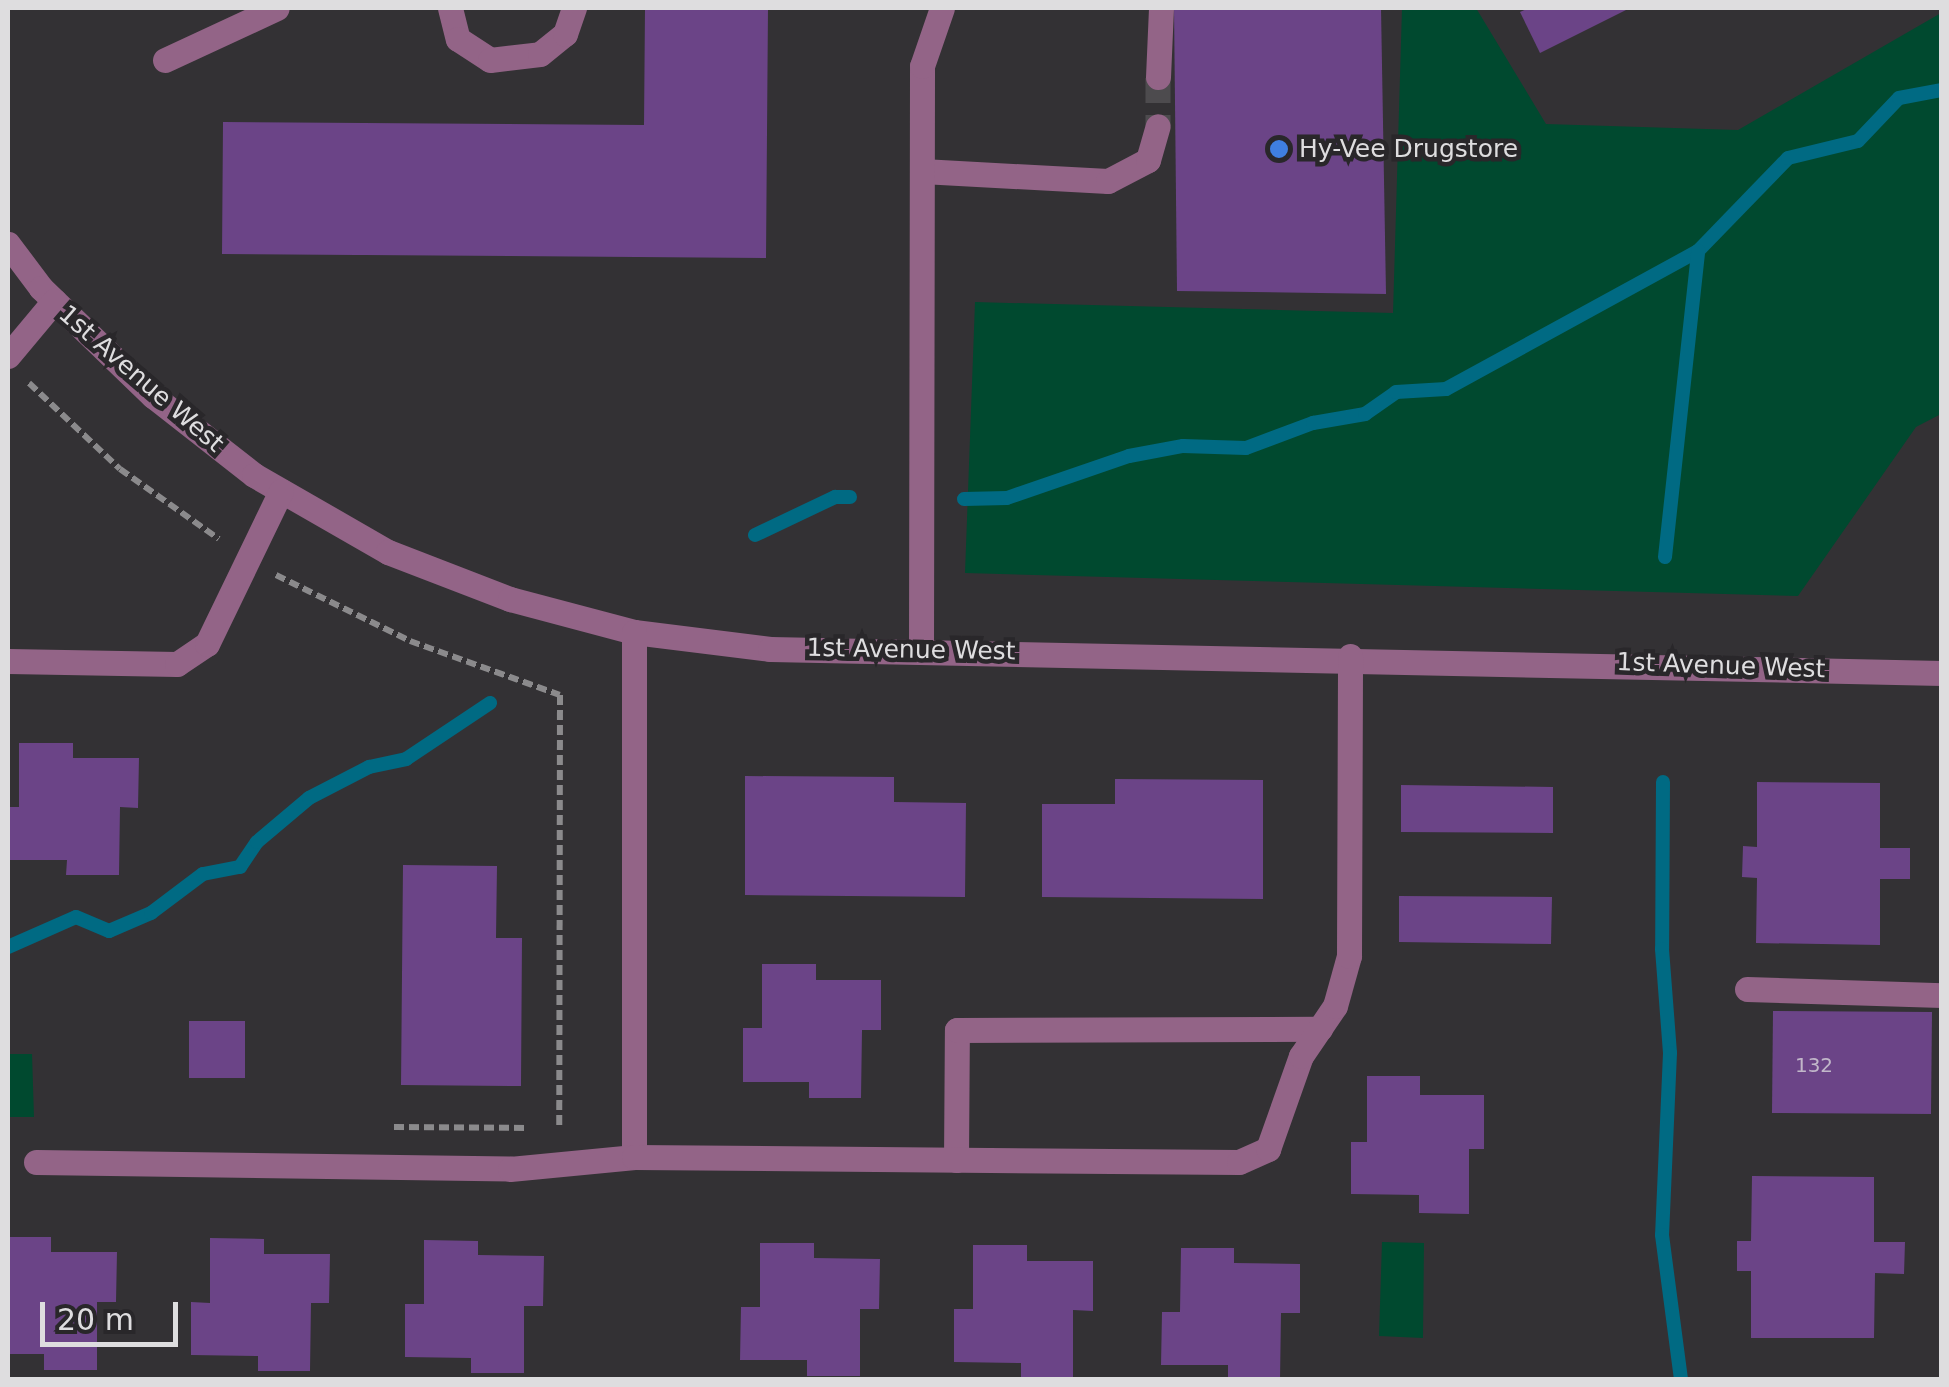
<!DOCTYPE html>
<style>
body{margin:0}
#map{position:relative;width:1949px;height:1387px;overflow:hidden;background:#333134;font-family:"DejaVu Sans",sans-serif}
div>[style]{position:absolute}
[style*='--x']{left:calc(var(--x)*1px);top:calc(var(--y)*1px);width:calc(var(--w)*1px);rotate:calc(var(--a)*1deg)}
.green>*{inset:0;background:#00492f}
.stream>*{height:14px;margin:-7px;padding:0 7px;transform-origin:7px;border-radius:7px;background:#006a83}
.building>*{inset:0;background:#6b4487}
.minor-tunnel>*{height:25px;margin-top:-12.5px;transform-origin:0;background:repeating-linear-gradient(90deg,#4d4b4e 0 25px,transparent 0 37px)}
.path>*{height:6px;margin-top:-3px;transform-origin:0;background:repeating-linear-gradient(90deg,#8b8a8c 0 10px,transparent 0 15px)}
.minor>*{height:25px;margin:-12.5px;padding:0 12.5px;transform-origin:12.5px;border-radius:12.5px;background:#936487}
.dots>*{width:28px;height:28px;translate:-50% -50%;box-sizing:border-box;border:5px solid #29272a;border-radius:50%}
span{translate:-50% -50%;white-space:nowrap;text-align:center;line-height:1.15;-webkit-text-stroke:9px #29272a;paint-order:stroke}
.number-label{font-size:20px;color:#c1b7c9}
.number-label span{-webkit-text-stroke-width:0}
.poi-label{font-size:25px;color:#dedddf}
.left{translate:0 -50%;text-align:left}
.street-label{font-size:25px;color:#dedddf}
.frame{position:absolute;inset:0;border:10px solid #dedddf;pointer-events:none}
.scale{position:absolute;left:40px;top:1302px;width:138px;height:45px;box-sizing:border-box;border:5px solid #dedddf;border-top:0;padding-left:12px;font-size:30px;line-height:35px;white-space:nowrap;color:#dedddf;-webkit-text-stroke:8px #29272a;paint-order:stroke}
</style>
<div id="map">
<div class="green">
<div style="clip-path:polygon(1402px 8px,1476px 8px,1546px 124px,1738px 130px,1941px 13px,1941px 414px,1916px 427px,1798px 596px,965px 573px,975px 302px,1393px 313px)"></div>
<div style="clip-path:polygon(8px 1054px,32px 1054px,34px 1117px,8px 1117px)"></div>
<div style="clip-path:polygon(1382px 1242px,1424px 1243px,1423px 1338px,1379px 1336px)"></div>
</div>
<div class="stream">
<div style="--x:964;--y:499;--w:43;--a:-1.3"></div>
<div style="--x:1007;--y:498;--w:129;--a:-19"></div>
<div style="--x:1129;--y:456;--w:55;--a:-10.5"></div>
<div style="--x:1183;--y:446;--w:63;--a:1.8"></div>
<div style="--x:1246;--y:448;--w:72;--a:-20.5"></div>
<div style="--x:1313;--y:423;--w:53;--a:-9.8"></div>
<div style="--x:1365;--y:414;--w:38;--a:-35"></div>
<div style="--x:1396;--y:392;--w:50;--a:-3.4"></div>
<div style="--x:1446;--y:389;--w:287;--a:-28.7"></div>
<div style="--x:1698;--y:251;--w:129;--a:-45.9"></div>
<div style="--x:1788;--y:158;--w:72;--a:-13.7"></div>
<div style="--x:1858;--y:141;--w:59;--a:-46.4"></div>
<div style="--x:1899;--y:98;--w:44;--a:-10.5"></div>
<div style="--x:755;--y:535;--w:89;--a:-25.4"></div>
<div style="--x:835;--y:497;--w:15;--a:0"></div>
<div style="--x:1665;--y:557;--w:308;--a:-83.8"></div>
<div style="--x:1663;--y:782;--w:167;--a:90.3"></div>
<div style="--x:1662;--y:949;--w:104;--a:85.6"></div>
<div style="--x:1670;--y:1053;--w:182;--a:92.5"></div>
<div style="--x:1662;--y:1235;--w:146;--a:82.5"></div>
<div style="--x:8;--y:947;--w:74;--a:-23.8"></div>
<div style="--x:76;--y:917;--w:36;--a:23"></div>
<div style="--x:109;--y:931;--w:46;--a:-23.2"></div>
<div style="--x:151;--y:913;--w:65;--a:-36.9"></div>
<div style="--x:203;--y:874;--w:38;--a:-11"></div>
<div style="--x:240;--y:867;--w:30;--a:-56"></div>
<div style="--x:257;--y:842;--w:68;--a:-40.2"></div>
<div style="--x:309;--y:798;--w:68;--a:-27.3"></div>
<div style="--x:369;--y:767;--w:38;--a:-12"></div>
<div style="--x:406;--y:759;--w:101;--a:-33.7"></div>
</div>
<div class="building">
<div style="clip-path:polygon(645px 8px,768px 8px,766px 258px,222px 254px,223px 122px,644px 125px)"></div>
<div style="clip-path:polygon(1174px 8px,1381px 8px,1386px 294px,1177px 291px)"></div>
<div style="clip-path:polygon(1529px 8px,1630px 8px,1540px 53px,1520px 12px)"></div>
<div style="clip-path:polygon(19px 743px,73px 743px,73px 758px,139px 758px,138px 808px,120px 807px,119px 875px,66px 875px,67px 860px,8px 860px,8px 807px,19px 807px)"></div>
<div style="clip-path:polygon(745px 776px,894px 777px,894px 802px,966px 803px,965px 897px,745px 895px)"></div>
<div style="clip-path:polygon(1115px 779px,1263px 780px,1263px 899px,1042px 897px,1042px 804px,1115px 804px)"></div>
<div style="clip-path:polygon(1757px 782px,1880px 783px,1880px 848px,1910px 848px,1910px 879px,1880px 879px,1880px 945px,1756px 943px,1757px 878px,1742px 877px,1743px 846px,1757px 847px)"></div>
<div style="clip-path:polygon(1401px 785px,1553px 787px,1553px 833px,1401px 832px)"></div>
<div style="clip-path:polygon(403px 865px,497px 866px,496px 938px,522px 938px,521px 1086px,401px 1085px)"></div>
<div style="clip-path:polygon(1399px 896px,1552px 897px,1551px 944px,1399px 942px)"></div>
<div style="clip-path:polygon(762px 964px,816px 964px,816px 980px,881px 980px,881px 1030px,862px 1030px,861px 1098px,809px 1098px,809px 1082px,743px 1082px,743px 1028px,762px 1028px)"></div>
<div style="clip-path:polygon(1773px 1011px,1932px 1012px,1931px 1114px,1772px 1113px)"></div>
<div style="clip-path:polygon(189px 1021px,245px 1021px,245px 1078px,189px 1078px)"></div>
<div style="clip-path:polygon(1367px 1076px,1420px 1076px,1420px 1095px,1484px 1095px,1484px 1149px,1469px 1149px,1469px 1214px,1419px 1213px,1419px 1195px,1351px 1194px,1351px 1142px,1367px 1142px)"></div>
<div style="clip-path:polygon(1752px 1176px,1874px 1177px,1874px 1242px,1905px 1242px,1904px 1274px,1875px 1273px,1874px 1338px,1751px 1338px,1751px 1271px,1737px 1271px,1737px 1241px,1751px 1241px)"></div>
<div style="clip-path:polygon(8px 1237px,51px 1237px,51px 1252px,117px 1252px,116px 1302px,97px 1302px,97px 1370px,44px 1370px,44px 1354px,8px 1354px)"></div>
<div style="clip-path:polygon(210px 1238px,264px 1239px,264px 1254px,330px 1254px,329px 1303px,311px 1303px,310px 1371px,258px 1371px,258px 1356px,191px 1355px,191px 1302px,210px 1303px)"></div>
<div style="clip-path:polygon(424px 1240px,478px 1241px,478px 1255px,544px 1256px,543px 1306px,524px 1306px,524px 1373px,471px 1373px,471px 1358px,405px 1357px,405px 1304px,424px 1304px)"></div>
<div style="clip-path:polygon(760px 1243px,814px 1243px,814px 1258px,880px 1259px,879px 1309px,860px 1309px,860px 1376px,807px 1376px,807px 1360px,740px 1360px,741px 1307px,760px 1307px)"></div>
<div style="clip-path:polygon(973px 1245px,1027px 1245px,1027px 1261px,1093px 1261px,1093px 1311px,1073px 1310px,1073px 1378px,1021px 1378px,1021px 1363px,954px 1362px,954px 1309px,973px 1309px)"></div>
<div style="clip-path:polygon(1181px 1248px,1234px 1248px,1234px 1263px,1300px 1264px,1300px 1313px,1281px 1313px,1280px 1380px,1228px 1380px,1228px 1365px,1161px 1365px,1162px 1312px,1180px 1312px)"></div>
</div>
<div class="minor-tunnel">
<div style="--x:1158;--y:77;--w:49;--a:90"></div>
</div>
<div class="path">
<div style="--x:29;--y:383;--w:125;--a:43.4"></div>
<div style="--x:120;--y:469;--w:121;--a:35.3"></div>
<div style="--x:276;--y:575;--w:149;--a:26.2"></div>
<div style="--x:410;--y:641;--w:159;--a:19.8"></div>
<div style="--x:560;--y:695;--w:433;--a:90.1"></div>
<div style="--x:394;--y:1127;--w:133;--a:0.4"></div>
</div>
<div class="minor">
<div style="--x:450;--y:8;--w:32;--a:76"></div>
<div style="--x:458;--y:39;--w:38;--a:33"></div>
<div style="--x:490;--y:60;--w:50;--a:-6.8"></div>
<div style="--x:540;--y:54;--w:32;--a:-39"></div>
<div style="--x:565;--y:34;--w:28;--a:-71"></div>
<div style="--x:165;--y:60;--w:123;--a:-24.9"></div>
<div style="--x:1158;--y:77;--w:69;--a:-87.5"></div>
<div style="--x:922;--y:171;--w:186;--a:3.1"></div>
<div style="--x:1108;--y:181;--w:45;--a:-27.7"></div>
<div style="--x:1148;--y:160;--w:35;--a:-74"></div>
<div style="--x:8;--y:244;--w:55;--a:53.1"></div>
<div style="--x:41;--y:288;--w:156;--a:44"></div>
<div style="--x:153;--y:396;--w:128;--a:38"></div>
<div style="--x:254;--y:475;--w:155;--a:29.9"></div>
<div style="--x:388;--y:552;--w:131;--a:21.1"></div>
<div style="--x:510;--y:599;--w:128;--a:14.9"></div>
<div style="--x:634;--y:632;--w:137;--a:7.1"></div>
<div style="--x:770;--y:649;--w:1172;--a:1.17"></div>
<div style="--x:8;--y:356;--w:72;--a:-50.1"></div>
<div style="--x:634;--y:632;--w:525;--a:90"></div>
<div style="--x:921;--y:650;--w:584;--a:-89.9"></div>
<div style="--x:922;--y:66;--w:61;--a:-71"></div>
<div style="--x:8;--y:661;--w:169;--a:1"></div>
<div style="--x:177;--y:664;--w:36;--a:-34"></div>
<div style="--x:207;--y:644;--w:170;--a:-64.2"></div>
<div style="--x:1747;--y:989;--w:195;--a:1.8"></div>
<div style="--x:956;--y:1160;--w:130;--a:-89.6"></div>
<div style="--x:957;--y:1030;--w:363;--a:-0.2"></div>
<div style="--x:36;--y:1162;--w:474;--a:0.8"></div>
<div style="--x:510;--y:1169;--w:125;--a:-5.5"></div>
<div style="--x:634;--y:1157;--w:605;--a:0.47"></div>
<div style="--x:1239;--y:1162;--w:32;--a:-24"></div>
<div style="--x:1268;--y:1149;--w:99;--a:-70.5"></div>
<div style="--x:1301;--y:1056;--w:60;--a:-55.8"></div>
<div style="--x:1335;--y:1006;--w:52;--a:-74.4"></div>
<div style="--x:1349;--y:956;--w:300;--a:-89.8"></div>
</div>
<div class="dots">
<div style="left:1279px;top:149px;background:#3f7fe0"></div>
</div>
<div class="number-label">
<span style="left:1814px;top:1065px">132</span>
</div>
<div class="poi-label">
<span class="left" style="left:1299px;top:149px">Hy-Vee Drugstore</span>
</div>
<div class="street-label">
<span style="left:141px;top:379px;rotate:41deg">1st Avenue West</span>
<span style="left:911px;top:650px;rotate:1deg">1st Avenue West</span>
<span style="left:1721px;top:666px;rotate:2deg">1st Avenue West</span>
</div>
<div class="frame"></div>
<div class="scale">20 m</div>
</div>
